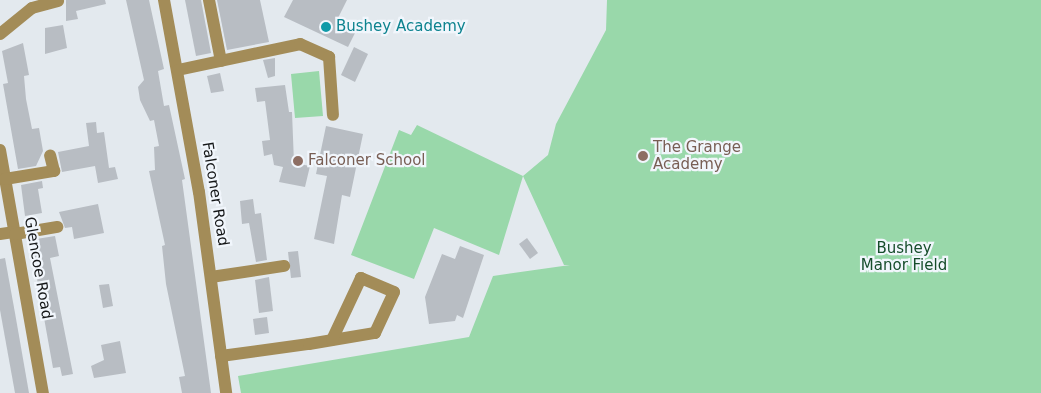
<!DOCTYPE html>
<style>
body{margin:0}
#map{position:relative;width:1041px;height:393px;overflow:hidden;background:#e3e9ee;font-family:"DejaVu Sans",sans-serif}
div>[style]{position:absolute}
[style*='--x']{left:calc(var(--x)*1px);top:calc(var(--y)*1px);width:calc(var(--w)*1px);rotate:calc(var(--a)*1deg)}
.green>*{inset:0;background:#99d8aa}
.building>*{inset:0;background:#b8bdc3}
.minor>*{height:12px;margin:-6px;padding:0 6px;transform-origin:6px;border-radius:6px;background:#a38c58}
.dots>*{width:14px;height:14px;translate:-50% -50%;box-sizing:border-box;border:2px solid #f1f6fc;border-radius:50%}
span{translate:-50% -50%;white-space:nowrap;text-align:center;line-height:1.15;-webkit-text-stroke:4.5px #f1f6fc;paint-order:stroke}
.culture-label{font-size:15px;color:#0d838f}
.left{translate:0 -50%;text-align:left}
.education-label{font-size:15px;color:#785e54}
.street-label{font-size:15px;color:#151718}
.park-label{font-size:15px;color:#164d2b}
</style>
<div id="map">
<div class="green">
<div style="clip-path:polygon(607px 0,1041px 0,1041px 393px,241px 393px,238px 376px,469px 337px,493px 276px,570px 265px,564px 265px,523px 176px,499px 255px,434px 228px,414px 279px,351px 255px,399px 130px,411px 135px,417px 125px,523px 176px,548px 155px,556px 124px,606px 30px)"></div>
<div style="clip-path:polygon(319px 71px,323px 116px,295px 118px,291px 74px)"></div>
</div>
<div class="building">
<div style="clip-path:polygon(66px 0,105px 0,106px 4px,76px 11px,78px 19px,66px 21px)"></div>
<div style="clip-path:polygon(126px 0,149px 0,164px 69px,158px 71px,164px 106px,169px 105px,185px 179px,182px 180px,211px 393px,182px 393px,179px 377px,185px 376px,166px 284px,162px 246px,165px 245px,149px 171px,155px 170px,154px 147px,159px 146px,154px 120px,150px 121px,140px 100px,138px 87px,144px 80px)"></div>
<div style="clip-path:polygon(185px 0,201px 0,211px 53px,196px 56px)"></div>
<div style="clip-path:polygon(217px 0,260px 0,269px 42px,227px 50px)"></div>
<div style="clip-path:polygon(293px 0,347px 0,336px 22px,356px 31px,348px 47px,284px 17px)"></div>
<div style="clip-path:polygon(63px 25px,67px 48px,45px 54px,45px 28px)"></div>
<div style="clip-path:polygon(23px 43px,29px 75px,24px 76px,26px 99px,32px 129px,39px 128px,43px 151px,36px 166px,18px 169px,3px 84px,8px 83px,2px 51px)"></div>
<div style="clip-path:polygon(354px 47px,368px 54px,355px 82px,341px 75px)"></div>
<div style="clip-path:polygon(275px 58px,275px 76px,268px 78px,263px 60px)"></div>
<div style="clip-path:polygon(220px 73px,224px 91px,211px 93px,207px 76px)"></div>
<div style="clip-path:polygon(285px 85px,289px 112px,292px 112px,294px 163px,310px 166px,305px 187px,279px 182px,283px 167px,274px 165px,272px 154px,264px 156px,262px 141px,270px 140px,265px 101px,257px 102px,255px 88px)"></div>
<div style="clip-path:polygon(96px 122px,97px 133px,104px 132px,109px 168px,115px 167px,118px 179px,98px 183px,95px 166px,62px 172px,58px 152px,89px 146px,86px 123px)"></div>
<div style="clip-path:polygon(326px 126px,363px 134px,350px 197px,342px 195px,334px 244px,314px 239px,327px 176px,316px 174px)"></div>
<div style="clip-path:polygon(42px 181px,43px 188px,38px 189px,42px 213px,25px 216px,21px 185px)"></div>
<div style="clip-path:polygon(253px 199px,255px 214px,261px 213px,267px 260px,256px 262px,249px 223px,242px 224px,240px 201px)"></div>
<div style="clip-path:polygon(98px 204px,104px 233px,74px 239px,72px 227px,65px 228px,59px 212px)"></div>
<div style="clip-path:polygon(55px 236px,59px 256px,50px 258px,73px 374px,62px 376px,60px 367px,53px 368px,30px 240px)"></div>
<div style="clip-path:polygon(527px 238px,538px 253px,530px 259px,519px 244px)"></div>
<div style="clip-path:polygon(460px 246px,484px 255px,463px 318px,457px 315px,455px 321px,429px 324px,425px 297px,442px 254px,455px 259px)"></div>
<div style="clip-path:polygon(298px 251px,301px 277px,291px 278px,288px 252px)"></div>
<div style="clip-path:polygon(5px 258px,15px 313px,29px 393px,15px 393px,0 310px,0 259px)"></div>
<div style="clip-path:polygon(269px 277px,273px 311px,259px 313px,255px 280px)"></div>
<div style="clip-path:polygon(109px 284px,113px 306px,103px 308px,99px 285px)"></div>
<div style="clip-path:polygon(267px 317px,269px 333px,255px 335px,253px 319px)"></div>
<div style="clip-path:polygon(120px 341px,126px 373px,94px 378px,91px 366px,104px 360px,101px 345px)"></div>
</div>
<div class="minor">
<div style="--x:164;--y:0;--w:195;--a:79.7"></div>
<div style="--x:199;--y:192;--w:203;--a:82.3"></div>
<div style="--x:209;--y:0;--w:62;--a:78.9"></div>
<div style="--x:0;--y:34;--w:41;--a:-39.1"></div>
<div style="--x:32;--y:8;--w:27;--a:-15"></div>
<div style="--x:178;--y:70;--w:125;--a:-12"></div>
<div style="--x:300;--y:44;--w:32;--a:24"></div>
<div style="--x:329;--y:57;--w:58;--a:86.1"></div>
<div style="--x:0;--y:150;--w:247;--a:80"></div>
<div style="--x:5;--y:179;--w:50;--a:-9.3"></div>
<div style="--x:54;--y:171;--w:16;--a:-104"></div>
<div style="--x:0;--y:234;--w:15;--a:-8"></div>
<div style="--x:15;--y:234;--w:43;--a:-9.5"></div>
<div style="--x:211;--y:277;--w:74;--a:-8.6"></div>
<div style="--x:221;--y:356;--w:89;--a:-7.8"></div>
<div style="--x:309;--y:344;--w:67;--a:-9.5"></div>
<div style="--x:375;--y:333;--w:45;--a:-65.1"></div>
<div style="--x:394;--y:292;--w:36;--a:-157"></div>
<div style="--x:361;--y:278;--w:68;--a:115.1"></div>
</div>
<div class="dots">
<div style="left:326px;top:27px;background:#0f9aa8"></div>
<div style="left:643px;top:156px;background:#8d6e63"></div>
<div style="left:298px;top:161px;background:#8d6e63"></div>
</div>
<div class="culture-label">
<span class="left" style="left:336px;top:27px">Bushey Academy</span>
</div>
<div class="education-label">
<span class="left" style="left:653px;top:156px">The Grange<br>Academy</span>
<span class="left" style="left:308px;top:161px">Falconer School</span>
</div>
<div class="street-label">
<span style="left:215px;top:194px;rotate:81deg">Falconer Road</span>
<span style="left:38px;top:268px;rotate:80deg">Glencoe Road</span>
</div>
<div class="park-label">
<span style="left:904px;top:257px">Bushey<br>Manor Field</span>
</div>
</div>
